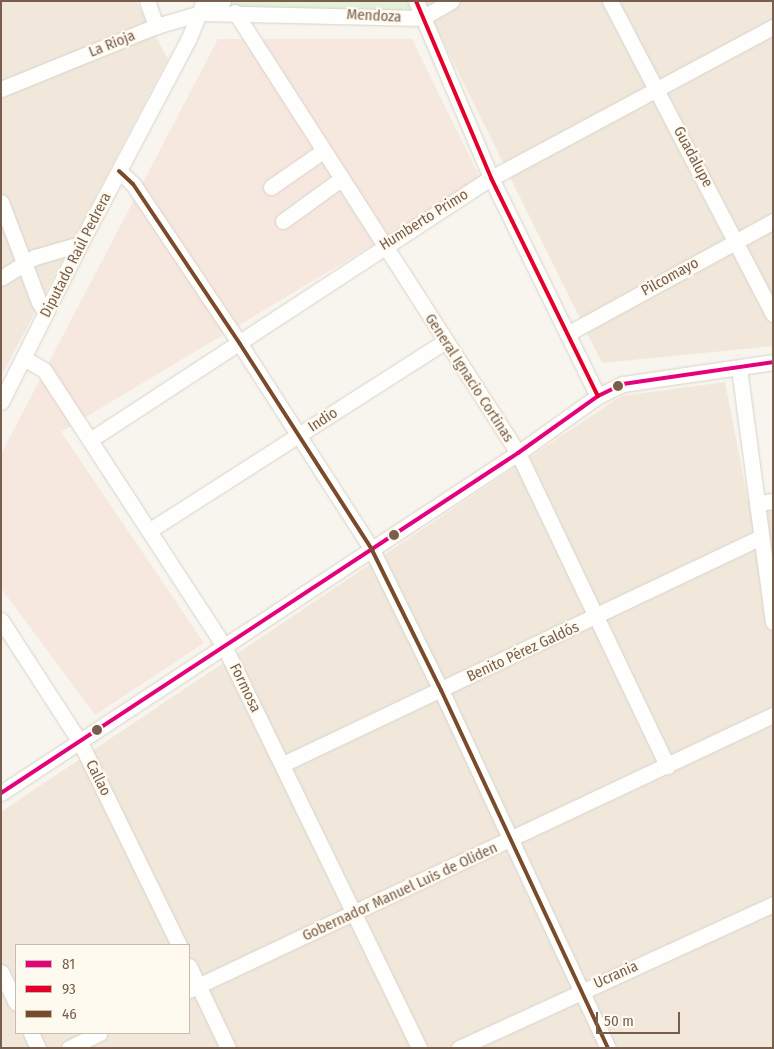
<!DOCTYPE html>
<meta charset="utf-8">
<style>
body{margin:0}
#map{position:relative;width:774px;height:1049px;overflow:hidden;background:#f8f5ee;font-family:"Fira Sans Condensed",sans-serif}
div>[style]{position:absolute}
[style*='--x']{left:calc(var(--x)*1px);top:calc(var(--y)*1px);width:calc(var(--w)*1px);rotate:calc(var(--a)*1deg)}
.residential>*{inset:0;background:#f1e8db}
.commercial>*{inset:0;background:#f6e8df}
.green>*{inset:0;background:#e4f0d8}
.roads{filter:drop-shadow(0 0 1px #d7d2cc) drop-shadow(0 0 1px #d7d2cc)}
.minor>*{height:15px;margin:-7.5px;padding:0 7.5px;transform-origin:7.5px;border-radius:7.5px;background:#fefefc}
.bus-1>*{height:4px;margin:-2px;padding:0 2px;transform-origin:2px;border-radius:2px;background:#e5007d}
.bus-2>*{height:4px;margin:-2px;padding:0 2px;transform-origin:2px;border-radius:2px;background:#e4002b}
.bus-3>*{height:4px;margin:-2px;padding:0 2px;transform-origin:2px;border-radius:2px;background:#7a4b2a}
.dots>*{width:14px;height:14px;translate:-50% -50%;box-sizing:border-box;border:2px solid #fffaef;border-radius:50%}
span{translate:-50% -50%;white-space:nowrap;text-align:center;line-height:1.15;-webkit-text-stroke:4.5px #fffaef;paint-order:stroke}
.street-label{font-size:15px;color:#785e4c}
.frame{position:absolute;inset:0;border:2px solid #785e4c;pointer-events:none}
.legend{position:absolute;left:15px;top:944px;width:175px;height:90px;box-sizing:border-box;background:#fffaef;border:1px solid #c9bcae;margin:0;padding:6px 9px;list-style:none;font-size:15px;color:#785e4c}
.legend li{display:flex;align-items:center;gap:10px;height:25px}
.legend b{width:25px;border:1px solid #c9bcae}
.scale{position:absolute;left:596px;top:1012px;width:84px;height:22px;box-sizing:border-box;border:2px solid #785e4c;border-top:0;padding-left:6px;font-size:15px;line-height:18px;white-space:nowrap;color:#785e4c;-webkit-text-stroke:4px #fffaef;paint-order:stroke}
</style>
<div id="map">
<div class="residential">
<div style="clip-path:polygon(1px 1px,136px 1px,168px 59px,1px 377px)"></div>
<div style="clip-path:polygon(423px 1px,773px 1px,773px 346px,602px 363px)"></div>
<div style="clip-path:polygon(evenodd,725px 382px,748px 500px,773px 497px,773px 1048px,1px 1048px,1px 812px,621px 396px,725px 382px,16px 945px,189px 945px,189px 1033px,16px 1033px,16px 945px)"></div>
</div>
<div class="commercial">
<div style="clip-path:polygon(218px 39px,412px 39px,481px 180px,61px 432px,204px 643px,95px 715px,1px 588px,1px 454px)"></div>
</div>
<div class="green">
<div style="clip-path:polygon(223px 1px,416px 1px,422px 18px,201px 13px)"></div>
</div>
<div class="roads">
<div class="minor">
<div style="--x:147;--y:1;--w:27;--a:70"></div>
<div style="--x:416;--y:1;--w:192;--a:67"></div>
<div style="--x:491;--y:178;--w:243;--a:63.9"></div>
<div style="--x:610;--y:1;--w:353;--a:62.5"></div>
<div style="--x:235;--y:12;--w:524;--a:57.31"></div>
<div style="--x:518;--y:453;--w:347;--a:64.5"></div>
<div style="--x:201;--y:13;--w:221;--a:1.3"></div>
<div style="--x:422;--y:18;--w:34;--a:-30"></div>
<div style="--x:1;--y:89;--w:167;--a:-22.1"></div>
<div style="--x:156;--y:26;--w:47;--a:-16.1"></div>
<div style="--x:201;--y:13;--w:25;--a:-29"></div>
<div style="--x:119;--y:171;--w:19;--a:43"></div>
<div style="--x:133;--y:184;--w:192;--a:56.2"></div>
<div style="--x:240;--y:344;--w:245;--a:57.3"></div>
<div style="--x:372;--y:550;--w:156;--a:63.8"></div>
<div style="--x:441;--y:690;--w:395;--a:65"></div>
<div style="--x:271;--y:187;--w:63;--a:-34.7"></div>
<div style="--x:1;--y:202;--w:107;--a:69.2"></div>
<div style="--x:39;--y:302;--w:13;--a:58"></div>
<div style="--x:283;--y:221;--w:72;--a:-35.9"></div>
<div style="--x:1;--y:278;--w:40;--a:-32"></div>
<div style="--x:35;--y:257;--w:47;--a:-16.1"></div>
<div style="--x:567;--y:334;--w:235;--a:-28.7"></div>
<div style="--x:24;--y:358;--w:23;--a:31"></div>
<div style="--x:44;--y:370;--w:332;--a:56.9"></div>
<div style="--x:225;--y:648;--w:445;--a:64.1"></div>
<div style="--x:739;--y:368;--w:256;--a:82.4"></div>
<div style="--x:1;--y:402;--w:177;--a:-63.4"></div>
<div style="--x:80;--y:244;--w:233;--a:-62.1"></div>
<div style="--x:189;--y:38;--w:40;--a:-68"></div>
<div style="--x:90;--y:440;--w:479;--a:-33.2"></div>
<div style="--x:491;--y:178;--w:320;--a:-28.2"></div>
<div style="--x:757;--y:503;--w:16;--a:-7"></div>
<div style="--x:150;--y:530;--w:350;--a:-32.6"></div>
<div style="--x:1;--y:620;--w:145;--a:57.1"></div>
<div style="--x:80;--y:742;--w:226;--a:64"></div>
<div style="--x:283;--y:764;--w:529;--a:-25.4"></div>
<div style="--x:1;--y:793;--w:619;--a:-33.33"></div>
<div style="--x:518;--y:453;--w:98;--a:-35.5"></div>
<div style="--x:598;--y:396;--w:28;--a:-26"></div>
<div style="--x:623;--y:384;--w:152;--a:-8.3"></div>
<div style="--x:189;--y:966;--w:91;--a:64.6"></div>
<div style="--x:1;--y:972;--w:34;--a:64"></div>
<div style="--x:189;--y:990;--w:646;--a:-25.22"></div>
<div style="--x:31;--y:1033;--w:17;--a:65"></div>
<div style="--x:69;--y:1048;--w:34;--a:-26"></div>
<div style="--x:459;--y:1048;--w:345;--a:-24.6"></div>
</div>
</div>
<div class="bus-1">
<div style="--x:1;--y:793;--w:619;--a:-33.33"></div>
<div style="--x:518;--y:453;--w:98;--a:-35.5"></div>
<div style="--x:598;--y:396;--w:28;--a:-26"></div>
<div style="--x:623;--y:384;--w:152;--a:-8.3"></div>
</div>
<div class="bus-2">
<div style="--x:416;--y:1;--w:192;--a:67"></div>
<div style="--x:491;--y:178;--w:243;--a:63.9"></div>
</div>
<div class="bus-3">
<div style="--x:119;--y:171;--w:19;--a:43"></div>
<div style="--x:133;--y:184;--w:192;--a:56.2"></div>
<div style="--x:240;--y:344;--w:245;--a:57.3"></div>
<div style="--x:372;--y:550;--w:156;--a:63.8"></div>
<div style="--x:441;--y:690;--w:395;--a:65"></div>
</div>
<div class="dots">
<div style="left:618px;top:386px;background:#785e4c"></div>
<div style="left:394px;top:535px;background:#785e4c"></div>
<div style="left:97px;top:730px;background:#785e4c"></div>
</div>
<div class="street-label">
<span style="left:374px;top:16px;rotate:3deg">Mendoza</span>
<span style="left:112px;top:44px;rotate:-22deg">La Rioja</span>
<span style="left:693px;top:157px;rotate:62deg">Guadalupe</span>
<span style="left:424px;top:220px;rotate:-32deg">Humberto Primo</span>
<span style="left:76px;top:255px;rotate:-63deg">Diputado Raúl Pedrera</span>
<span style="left:670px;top:277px;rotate:-29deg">Pilcomayo</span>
<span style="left:469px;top:378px;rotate:57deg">General Ignacio Cortinas</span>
<span style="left:323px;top:420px;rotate:-33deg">Indio</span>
<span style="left:523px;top:652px;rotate:-25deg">Benito Pérez Galdós</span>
<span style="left:245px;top:688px;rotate:64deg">Formosa</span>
<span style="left:98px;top:778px;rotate:64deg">Callao</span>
<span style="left:400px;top:892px;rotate:-25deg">Gobernador Manuel Luis de Oliden</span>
<span style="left:616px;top:975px;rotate:-24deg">Ucrania</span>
</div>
<div class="frame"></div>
<ul class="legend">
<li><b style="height:6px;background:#e5007d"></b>81</li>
<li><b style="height:6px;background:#e4002b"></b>93</li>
<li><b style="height:6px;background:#7a4b2a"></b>46</li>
</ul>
<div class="scale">50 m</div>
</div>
